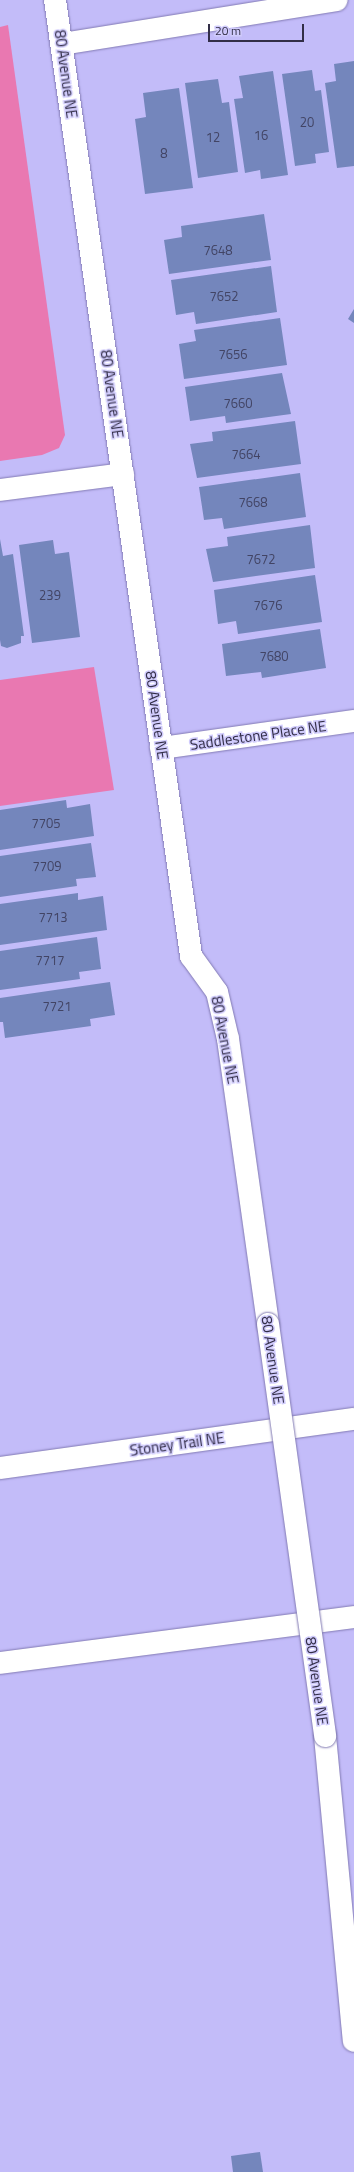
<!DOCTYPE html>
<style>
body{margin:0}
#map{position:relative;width:354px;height:2172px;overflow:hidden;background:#c3bcf9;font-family:"Titillium Web",sans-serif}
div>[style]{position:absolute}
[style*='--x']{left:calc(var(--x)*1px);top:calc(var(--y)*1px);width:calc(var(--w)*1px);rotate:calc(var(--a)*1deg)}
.green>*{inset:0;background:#e978b1}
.building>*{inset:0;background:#7486bc}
.roads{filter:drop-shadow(0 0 1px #827ab3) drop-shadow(0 0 1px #827ab3)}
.minor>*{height:22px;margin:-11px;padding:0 11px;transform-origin:11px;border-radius:11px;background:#fff}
.highway>*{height:22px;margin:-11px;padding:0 11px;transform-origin:11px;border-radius:11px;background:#fff}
.bridges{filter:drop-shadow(0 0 1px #827ab3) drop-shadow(0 0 1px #827ab3)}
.minor-bridge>*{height:22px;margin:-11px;padding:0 11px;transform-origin:11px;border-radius:11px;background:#fff}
span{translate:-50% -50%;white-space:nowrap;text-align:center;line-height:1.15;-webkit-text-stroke:3px #d0cbfc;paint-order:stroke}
.number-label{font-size:13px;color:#424464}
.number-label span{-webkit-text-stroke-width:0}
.street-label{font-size:15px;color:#322e47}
.scale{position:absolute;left:208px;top:24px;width:96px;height:18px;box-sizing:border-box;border:2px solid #322e47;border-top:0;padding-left:5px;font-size:12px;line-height:14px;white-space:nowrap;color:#322e47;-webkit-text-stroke:3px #d0cbfc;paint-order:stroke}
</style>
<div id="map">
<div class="green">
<div style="clip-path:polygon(8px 25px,65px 435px,59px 448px,42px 455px,0 461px,0 27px)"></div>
<div style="clip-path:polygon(94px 667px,114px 790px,0 806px,0 680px)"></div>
</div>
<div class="building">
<div style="clip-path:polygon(354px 61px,354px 166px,337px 168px,325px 83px,336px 81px,334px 64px)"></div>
<div style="clip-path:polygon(312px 70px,315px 91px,321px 90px,329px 152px,315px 154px,316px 163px,295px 166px,282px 74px)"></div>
<div style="clip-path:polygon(273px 71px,288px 175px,261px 179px,260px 170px,245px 173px,234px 99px,243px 98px,239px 76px)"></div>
<div style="clip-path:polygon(218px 79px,222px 103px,229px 102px,238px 172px,198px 178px,185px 83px)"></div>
<div style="clip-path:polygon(179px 88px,193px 188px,145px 194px,135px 119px,146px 117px,143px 93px)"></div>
<div style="clip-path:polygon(264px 214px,271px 260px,169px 274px,164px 240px,182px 237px,181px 226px)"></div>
<div style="clip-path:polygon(271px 266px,277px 312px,196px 324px,194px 312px,176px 315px,171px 280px)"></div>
<div style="clip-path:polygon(354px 309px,354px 323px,348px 319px)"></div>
<div style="clip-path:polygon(280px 318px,287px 365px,184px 379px,179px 344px,196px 341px,194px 330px)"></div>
<div style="clip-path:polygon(282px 373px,291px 414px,226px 423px,225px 416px,190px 421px,185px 387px)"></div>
<div style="clip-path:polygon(295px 421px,301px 464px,197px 478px,190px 444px,213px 441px,212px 432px)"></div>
<div style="clip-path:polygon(300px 473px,306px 517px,224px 529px,222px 518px,204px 520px,199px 487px)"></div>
<div style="clip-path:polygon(310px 525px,315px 568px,213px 582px,206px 549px,228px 546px,227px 537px)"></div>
<div style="clip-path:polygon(0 539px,3px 556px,13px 554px,24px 636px,21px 636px,21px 643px,7px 648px,1px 646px,0 640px)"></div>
<div style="clip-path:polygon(53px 540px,55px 554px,69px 552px,80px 637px,32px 643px,19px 545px)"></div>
<div style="clip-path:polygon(315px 575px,322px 622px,238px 634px,236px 621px,218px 624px,214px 590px)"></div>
<div style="clip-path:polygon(320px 629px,326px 668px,262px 678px,261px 672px,226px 676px,222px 644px)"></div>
<div style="clip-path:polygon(66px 800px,67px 808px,90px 804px,94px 836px,0 850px,0 810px)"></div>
<div style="clip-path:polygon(91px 843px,96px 877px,76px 879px,77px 886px,0 897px,0 856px)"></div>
<div style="clip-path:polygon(78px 893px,78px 900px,103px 896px,107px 930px,0 945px,0 904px)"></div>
<div style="clip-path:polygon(97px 937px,101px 969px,79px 972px,80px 979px,0 990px,0 951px)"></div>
<div style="clip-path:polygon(110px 982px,115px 1015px,90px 1019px,91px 1026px,5px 1038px,3px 1022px,0 1022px,0 998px)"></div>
<div style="clip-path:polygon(260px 2152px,263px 2172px,233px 2172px,231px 2156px)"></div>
</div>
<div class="roads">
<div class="minor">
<div style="--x:55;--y:0;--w:966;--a:81.9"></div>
<div style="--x:191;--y:956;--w:44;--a:54.2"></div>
<div style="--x:217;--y:992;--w:48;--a:76.8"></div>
<div style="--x:228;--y:1039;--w:288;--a:82"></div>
<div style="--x:62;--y:44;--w:278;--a:-9.1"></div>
<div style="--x:0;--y:490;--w:124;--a:-7.4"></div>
<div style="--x:161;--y:748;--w:195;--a:-8"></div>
<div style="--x:325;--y:1736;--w:306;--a:84.6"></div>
</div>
<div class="highway">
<div style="--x:0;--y:1468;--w:357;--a:-7.9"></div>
<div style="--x:0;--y:1663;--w:357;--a:-7.4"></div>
</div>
</div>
<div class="bridges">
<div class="minor-bridge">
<div style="--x:268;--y:1324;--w:416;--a:82.1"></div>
</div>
</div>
<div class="number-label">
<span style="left:307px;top:122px">20</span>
<span style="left:261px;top:135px">16</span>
<span style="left:213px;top:137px">12</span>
<span style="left:164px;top:153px">8</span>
<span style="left:218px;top:250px">7648</span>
<span style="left:224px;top:296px">7652</span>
<span style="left:233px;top:354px">7656</span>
<span style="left:238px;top:403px">7660</span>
<span style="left:246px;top:454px">7664</span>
<span style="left:253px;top:502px">7668</span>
<span style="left:261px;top:559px">7672</span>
<span style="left:50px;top:595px">239</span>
<span style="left:268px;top:605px">7676</span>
<span style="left:274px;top:656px">7680</span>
<span style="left:46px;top:823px">7705</span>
<span style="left:47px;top:866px">7709</span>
<span style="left:53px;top:917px">7713</span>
<span style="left:50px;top:960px">7717</span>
<span style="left:57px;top:1006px">7721</span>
</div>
<div class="street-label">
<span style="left:66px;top:74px;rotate:82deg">80 Avenue NE</span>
<span style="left:112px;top:394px;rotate:82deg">80 Avenue NE</span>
<span style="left:157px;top:715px;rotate:82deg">80 Avenue NE</span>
<span style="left:258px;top:735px;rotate:-8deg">Saddlestone Place NE</span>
<span style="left:225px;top:1040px;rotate:79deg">80 Avenue NE</span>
<span style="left:273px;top:1360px;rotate:82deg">80 Avenue NE</span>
<span style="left:177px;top:1444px;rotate:-8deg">Stoney Trail NE</span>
<span style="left:317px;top:1681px;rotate:82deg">80 Avenue NE</span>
</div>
<div class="scale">20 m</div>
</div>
